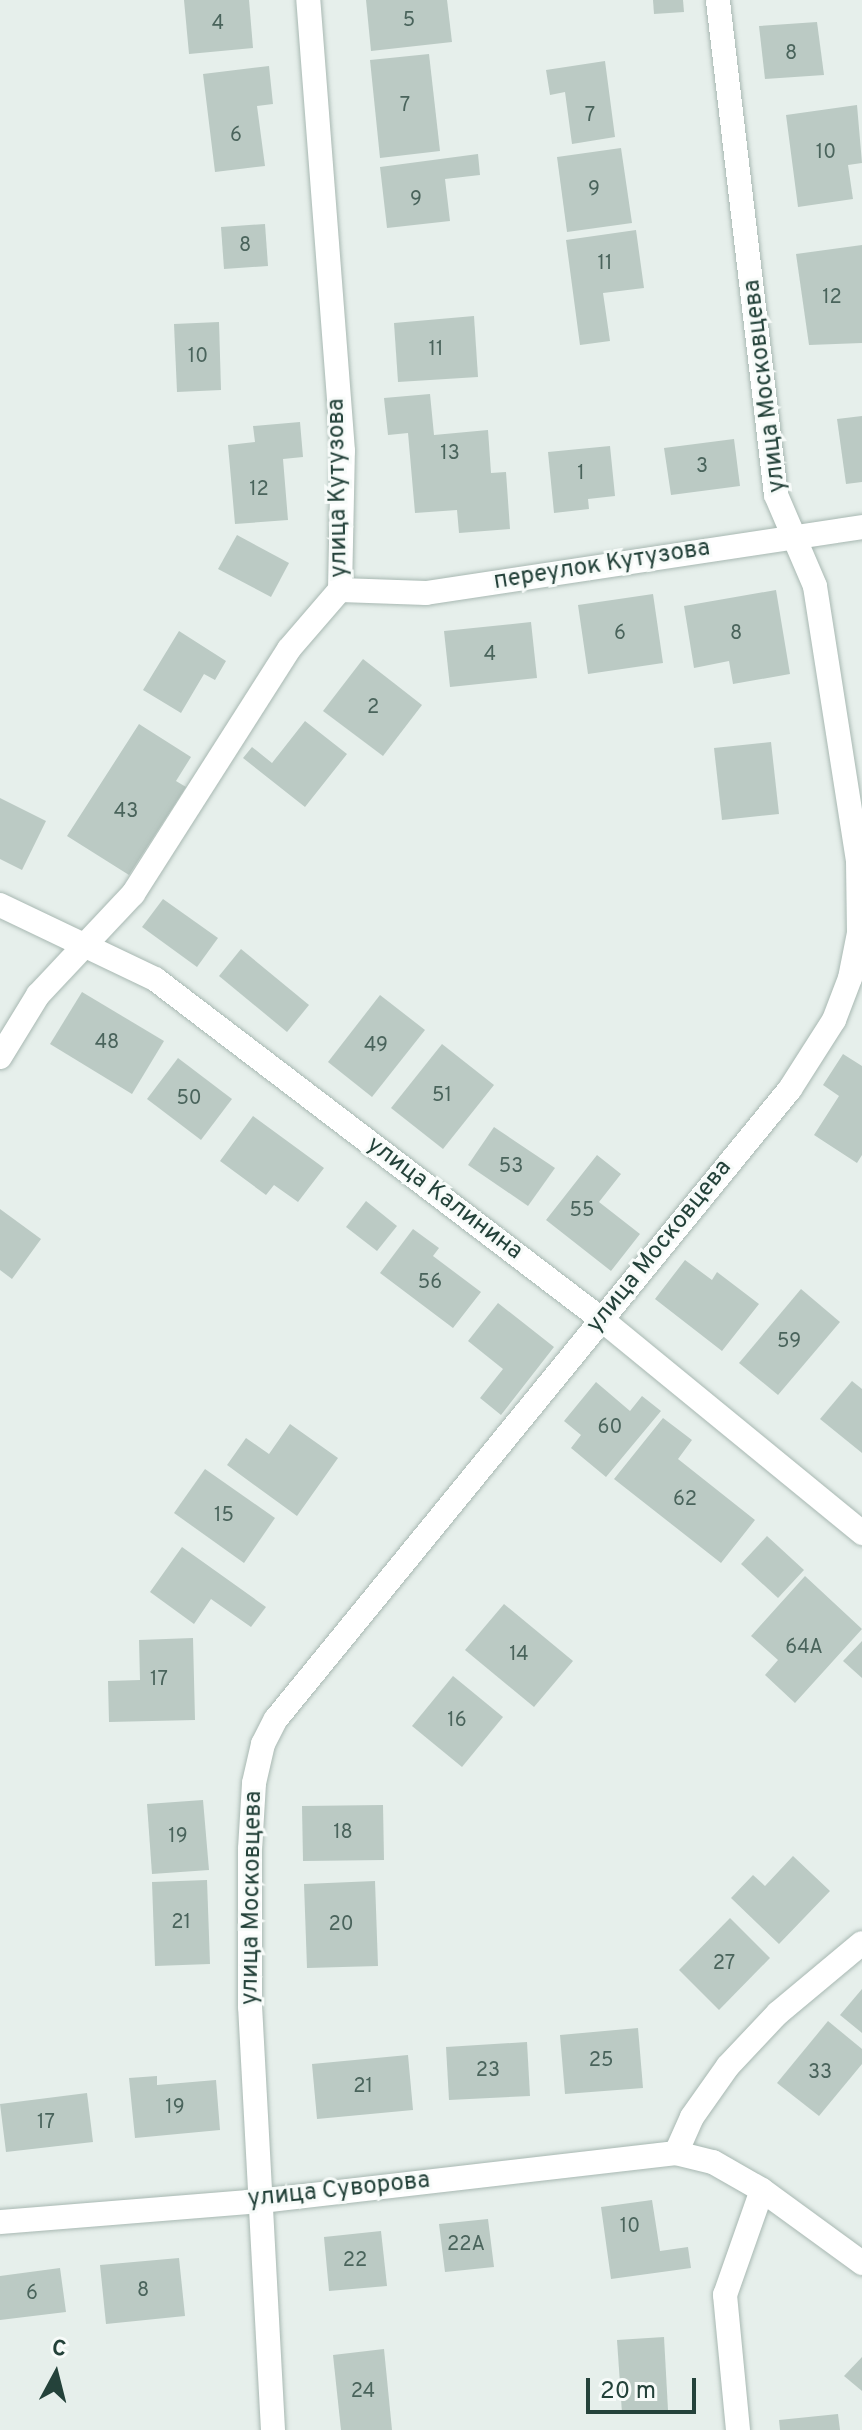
<!DOCTYPE html>
<meta charset="utf-8">
<style>
body{margin:0}
#map{position:relative;width:862px;height:2430px;overflow:hidden;background:#e6efeb;font-family:Overpass,sans-serif}
div>[style]{position:absolute}
[style*='--x']{left:calc(var(--x)*1px);top:calc(var(--y)*1px);width:calc(var(--w)*1px);rotate:calc(var(--a)*1deg)}
.building>*{inset:0;background:#bbcac4}
.roads{filter:drop-shadow(0 0 2px #a8b8b2) drop-shadow(0 0 2px #a8b8b2)}
.street>*{height:24px;margin:-12px;padding:0 12px;transform-origin:12px;border-radius:12px;background:#fff}
span{translate:-50% -50%;white-space:nowrap;text-align:center;line-height:1.15;-webkit-text-stroke:6px #f7fbf9;paint-order:stroke}
.number-label{font-size:20px;color:#4a645c}
.number-label span{-webkit-text-stroke-width:0}
.street-label{font-size:24px;color:#24423a}
.north{position:absolute;left:16px;top:2334px;width:80px;height:80px;-webkit-text-stroke:6px #f7fbf9;paint-order:stroke;rotate:7deg;font-size:22px;font-weight:700;line-height:32px;text-align:center;color:#24423a}
.north::after{content:'';display:block;margin:auto;width:28px;height:36px;background:#24423a;clip-path:polygon(50% 0,100% 100%,50% 72%,0 100%)}
.scale{position:absolute;left:586px;top:2378px;width:110px;height:36px;box-sizing:border-box;border:4px solid #24423a;border-top:0;padding-left:10px;font-size:24px;line-height:28px;white-space:nowrap;color:#24423a;-webkit-text-stroke:6px #f7fbf9;paint-order:stroke}
</style>
<div id="map">
<div class="building">
<div style="clip-path:polygon(184px 0,249px 0,253px 48px,189px 54px)"></div>
<div style="clip-path:polygon(366px 0,447px 0,452px 42px,371px 51px)"></div>
<div style="clip-path:polygon(653px 0,683px 0,684px 12px,654px 14px)"></div>
<div style="clip-path:polygon(817px 22px,824px 75px,765px 79px,759px 26px)"></div>
<div style="clip-path:polygon(429px 54px,440px 151px,380px 158px,370px 60px)"></div>
<div style="clip-path:polygon(605px 61px,615px 137px,572px 144px,565px 92px,550px 95px,546px 70px)"></div>
<div style="clip-path:polygon(269px 66px,273px 104px,257px 106px,265px 166px,215px 172px,203px 74px)"></div>
<div style="clip-path:polygon(857px 105px,862px 163px,848px 165px,853px 199px,798px 207px,786px 115px)"></div>
<div style="clip-path:polygon(621px 148px,632px 223px,567px 232px,557px 157px)"></div>
<div style="clip-path:polygon(478px 154px,480px 175px,445px 179px,450px 221px,387px 228px,380px 167px)"></div>
<div style="clip-path:polygon(265px 224px,268px 266px,224px 269px,221px 227px)"></div>
<div style="clip-path:polygon(636px 230px,644px 288px,603px 293px,610px 341px,580px 345px,566px 240px)"></div>
<div style="clip-path:polygon(862px 245px,862px 343px,809px 345px,796px 254px)"></div>
<div style="clip-path:polygon(474px 316px,478px 377px,398px 382px,394px 323px)"></div>
<div style="clip-path:polygon(219px 322px,221px 390px,177px 392px,174px 324px)"></div>
<div style="clip-path:polygon(430px 394px,434px 435px,488px 430px,491px 473px,506px 472px,510px 529px,459px 533px,457px 510px,415px 513px,408px 433px,388px 435px,384px 398px)"></div>
<div style="clip-path:polygon(862px 416px,862px 482px,846px 484px,837px 419px)"></div>
<div style="clip-path:polygon(300px 422px,303px 457px,283px 459px,288px 520px,235px 524px,228px 445px,255px 442px,253px 426px)"></div>
<div style="clip-path:polygon(734px 439px,740px 486px,671px 495px,664px 448px)"></div>
<div style="clip-path:polygon(610px 446px,615px 496px,588px 499px,589px 509px,554px 513px,548px 452px)"></div>
<div style="clip-path:polygon(237px 535px,289px 563px,271px 597px,218px 569px)"></div>
<div style="clip-path:polygon(776px 590px,790px 674px,733px 684px,729px 661px,694px 668px,684px 606px)"></div>
<div style="clip-path:polygon(653px 594px,663px 663px,588px 674px,578px 605px)"></div>
<div style="clip-path:polygon(531px 622px,537px 678px,450px 687px,444px 631px)"></div>
<div style="clip-path:polygon(179px 631px,226px 661px,215px 680px,204px 674px,181px 713px,143px 690px)"></div>
<div style="clip-path:polygon(363px 659px,422px 705px,383px 756px,323px 711px)"></div>
<div style="clip-path:polygon(305px 721px,347px 754px,305px 807px,243px 758px,252px 747px,272px 763px)"></div>
<div style="clip-path:polygon(139px 724px,191px 757px,176px 781px,186px 787px,129px 875px,67px 836px)"></div>
<div style="clip-path:polygon(771px 742px,779px 814px,722px 820px,714px 748px)"></div>
<div style="clip-path:polygon(0 798px,46px 821px,22px 870px,0 859px)"></div>
<div style="clip-path:polygon(163px 899px,218px 938px,197px 967px,142px 927px)"></div>
<div style="clip-path:polygon(241px 949px,309px 1005px,287px 1032px,219px 976px)"></div>
<div style="clip-path:polygon(82px 992px,164px 1041px,132px 1094px,50px 1044px)"></div>
<div style="clip-path:polygon(380px 995px,425px 1030px,372px 1097px,328px 1062px)"></div>
<div style="clip-path:polygon(442px 1044px,494px 1085px,443px 1149px,391px 1108px)"></div>
<div style="clip-path:polygon(843px 1054px,862px 1066px,862px 1155px,857px 1163px,814px 1135px,839px 1096px,823px 1085px)"></div>
<div style="clip-path:polygon(178px 1058px,232px 1099px,201px 1140px,147px 1099px)"></div>
<div style="clip-path:polygon(253px 1116px,324px 1168px,298px 1202px,274px 1185px,266px 1195px,220px 1161px)"></div>
<div style="clip-path:polygon(494px 1127px,555px 1168px,528px 1206px,468px 1165px)"></div>
<div style="clip-path:polygon(597px 1155px,621px 1174px,599px 1202px,640px 1234px,611px 1271px,546px 1220px)"></div>
<div style="clip-path:polygon(366px 1201px,397px 1226px,377px 1251px,346px 1227px)"></div>
<div style="clip-path:polygon(0 1209px,41px 1239px,12px 1279px,0 1270px)"></div>
<div style="clip-path:polygon(413px 1229px,439px 1248px,433px 1256px,481px 1292px,453px 1328px,380px 1273px)"></div>
<div style="clip-path:polygon(685px 1260px,712px 1280px,717px 1272px,759px 1304px,722px 1351px,655px 1299px)"></div>
<div style="clip-path:polygon(801px 1289px,840px 1322px,778px 1395px,739px 1363px)"></div>
<div style="clip-path:polygon(498px 1303px,554px 1347px,501px 1415px,480px 1398px,503px 1369px,468px 1341px)"></div>
<div style="clip-path:polygon(852px 1381px,862px 1389px,862px 1453px,820px 1419px)"></div>
<div style="clip-path:polygon(596px 1382px,630px 1411px,642px 1396px,661px 1411px,606px 1477px,571px 1448px,581px 1435px,564px 1421px)"></div>
<div style="clip-path:polygon(663px 1418px,692px 1440px,678px 1459px,755px 1520px,721px 1563px,614px 1479px)"></div>
<div style="clip-path:polygon(290px 1424px,338px 1458px,297px 1516px,227px 1465px,246px 1438px,269px 1454px)"></div>
<div style="clip-path:polygon(205px 1469px,275px 1518px,244px 1563px,174px 1513px)"></div>
<div style="clip-path:polygon(767px 1536px,804px 1570px,778px 1598px,741px 1564px)"></div>
<div style="clip-path:polygon(182px 1547px,266px 1607px,251px 1627px,211px 1599px,194px 1624px,150px 1592px)"></div>
<div style="clip-path:polygon(805px 1576px,862px 1629px,795px 1703px,765px 1675px,778px 1660px,751px 1636px)"></div>
<div style="clip-path:polygon(504px 1604px,573px 1661px,534px 1707px,465px 1650px)"></div>
<div style="clip-path:polygon(193px 1638px,195px 1720px,109px 1722px,108px 1681px,140px 1680px,139px 1640px)"></div>
<div style="clip-path:polygon(862px 1641px,862px 1678px,843px 1661px)"></div>
<div style="clip-path:polygon(453px 1676px,503px 1717px,462px 1767px,412px 1726px)"></div>
<div style="clip-path:polygon(203px 1800px,209px 1870px,152px 1874px,147px 1804px)"></div>
<div style="clip-path:polygon(383px 1805px,384px 1860px,303px 1861px,302px 1806px)"></div>
<div style="clip-path:polygon(793px 1856px,830px 1891px,779px 1944px,731px 1898px,753px 1875px,765px 1886px)"></div>
<div style="clip-path:polygon(207px 1880px,210px 1964px,155px 1966px,152px 1882px)"></div>
<div style="clip-path:polygon(375px 1881px,378px 1966px,307px 1968px,304px 1884px)"></div>
<div style="clip-path:polygon(730px 1918px,770px 1958px,719px 2010px,679px 1970px)"></div>
<div style="clip-path:polygon(862px 1989px,862px 2033px,840px 2015px)"></div>
<div style="clip-path:polygon(828px 2021px,862px 2049px,862px 2064px,819px 2116px,777px 2083px)"></div>
<div style="clip-path:polygon(638px 2028px,643px 2088px,565px 2094px,560px 2035px)"></div>
<div style="clip-path:polygon(527px 2042px,530px 2096px,449px 2100px,446px 2047px)"></div>
<div style="clip-path:polygon(408px 2055px,413px 2110px,317px 2119px,312px 2064px)"></div>
<div style="clip-path:polygon(157px 2076px,157px 2085px,216px 2080px,220px 2130px,135px 2138px,129px 2078px)"></div>
<div style="clip-path:polygon(87px 2093px,93px 2142px,6px 2152px,0 2104px)"></div>
<div style="clip-path:polygon(652px 2200px,660px 2251px,688px 2247px,691px 2268px,611px 2279px,601px 2207px)"></div>
<div style="clip-path:polygon(488px 2219px,494px 2267px,445px 2272px,439px 2224px)"></div>
<div style="clip-path:polygon(381px 2231px,387px 2286px,329px 2291px,324px 2237px)"></div>
<div style="clip-path:polygon(179px 2258px,185px 2316px,106px 2324px,100px 2265px)"></div>
<div style="clip-path:polygon(60px 2268px,66px 2312px,0 2320px,0 2276px)"></div>
<div style="clip-path:polygon(664px 2337px,668px 2410px,622px 2413px,617px 2340px)"></div>
<div style="clip-path:polygon(384px 2349px,392px 2430px,341px 2430px,333px 2355px)"></div>
<div style="clip-path:polygon(862px 2357px,862px 2391px,844px 2376px)"></div>
<div style="clip-path:polygon(838px 2414px,840px 2430px,780px 2430px,779px 2420px)"></div>
</div>
<div class="roads">
<div class="street">
<div style="--x:340;--y:590;--w:86;--a:2"></div>
<div style="--x:426;--y:593;--w:441;--a:-8.6"></div>
<div style="--x:0;--y:905;--w:172;--a:25.5"></div>
<div style="--x:155;--y:979;--w:561;--a:37.32"></div>
<div style="--x:601;--y:1319;--w:338;--a:39.3"></div>
<div style="--x:0;--y:1057;--w:73;--a:-58.5"></div>
<div style="--x:38;--y:995;--w:139;--a:-46.8"></div>
<div style="--x:133;--y:894;--w:290;--a:-57.5"></div>
<div style="--x:289;--y:649;--w:78;--a:-49.2"></div>
<div style="--x:340;--y:590;--w:139;--a:-88.8"></div>
<div style="--x:343;--y:451;--w:452;--a:-94.4"></div>
<div style="--x:676;--y:2153;--w:39;--a:-66"></div>
<div style="--x:692;--y:2117;--w:62;--a:-54.8"></div>
<div style="--x:728;--y:2066;--w:73;--a:-46.7"></div>
<div style="--x:778;--y:2013;--w:109;--a:-39.8"></div>
<div style="--x:0;--y:2222;--w:262;--a:-4.6"></div>
<div style="--x:261;--y:2201;--w:418;--a:-6.6"></div>
<div style="--x:676;--y:2153;--w:38;--a:14"></div>
<div style="--x:713;--y:2162;--w:56;--a:29.7"></div>
<div style="--x:762;--y:2190;--w:124;--a:36.1"></div>
<div style="--x:273;--y:2430;--w:424;--a:-93.1"></div>
<div style="--x:250;--y:2007;--w:158;--a:-90"></div>
<div style="--x:250;--y:1849;--w:66;--a:-86.5"></div>
<div style="--x:254;--y:1783;--w:40;--a:-77"></div>
<div style="--x:263;--y:1744;--w:28;--a:-63"></div>
<div style="--x:276;--y:1719;--w:813;--a:-50.79"></div>
<div style="--x:790;--y:1089;--w:82;--a:-57.5"></div>
<div style="--x:834;--y:1020;--w:45;--a:-69.1"></div>
<div style="--x:850;--y:978;--w:46;--a:-78.7"></div>
<div style="--x:859;--y:933;--w:72;--a:-90.8"></div>
<div style="--x:858;--y:861;--w:278;--a:-98.9"></div>
<div style="--x:815;--y:586;--w:99;--a:-113.2"></div>
<div style="--x:776;--y:495;--w:498;--a:-96.7"></div>
<div style="--x:738;--y:2430;--w:136;--a:-95.5"></div>
<div style="--x:725;--y:2295;--w:111;--a:-70.6"></div>
</div>
</div>
<div class="number-label">
<span style="left:409px;top:21px">5</span>
<span style="left:218px;top:24px">4</span>
<span style="left:791px;top:54px">8</span>
<span style="left:405px;top:106px">7</span>
<span style="left:590px;top:116px">7</span>
<span style="left:236px;top:136px">6</span>
<span style="left:826px;top:153px">10</span>
<span style="left:594px;top:190px">9</span>
<span style="left:416px;top:200px">9</span>
<span style="left:245px;top:246px">8</span>
<span style="left:605px;top:264px">11</span>
<span style="left:832px;top:298px">12</span>
<span style="left:436px;top:350px">11</span>
<span style="left:198px;top:357px">10</span>
<span style="left:450px;top:454px">13</span>
<span style="left:702px;top:467px">3</span>
<span style="left:581px;top:474px">1</span>
<span style="left:259px;top:490px">12</span>
<span style="left:620px;top:634px">6</span>
<span style="left:736px;top:634px">8</span>
<span style="left:490px;top:655px">4</span>
<span style="left:373px;top:708px">2</span>
<span style="left:126px;top:812px">43</span>
<span style="left:107px;top:1043px">48</span>
<span style="left:376px;top:1046px">49</span>
<span style="left:442px;top:1096px">51</span>
<span style="left:189px;top:1099px">50</span>
<span style="left:511px;top:1167px">53</span>
<span style="left:582px;top:1211px">55</span>
<span style="left:430px;top:1283px">56</span>
<span style="left:789px;top:1342px">59</span>
<span style="left:610px;top:1428px">60</span>
<span style="left:685px;top:1500px">62</span>
<span style="left:224px;top:1516px">15</span>
<span style="left:804px;top:1648px">64А</span>
<span style="left:519px;top:1655px">14</span>
<span style="left:159px;top:1680px">17</span>
<span style="left:457px;top:1721px">16</span>
<span style="left:343px;top:1833px">18</span>
<span style="left:178px;top:1837px">19</span>
<span style="left:181px;top:1923px">21</span>
<span style="left:341px;top:1925px">20</span>
<span style="left:724px;top:1964px">27</span>
<span style="left:601px;top:2061px">25</span>
<span style="left:488px;top:2071px">23</span>
<span style="left:820px;top:2073px">33</span>
<span style="left:363px;top:2087px">21</span>
<span style="left:175px;top:2108px">19</span>
<span style="left:46px;top:2123px">17</span>
<span style="left:630px;top:2227px">10</span>
<span style="left:466px;top:2245px">22А</span>
<span style="left:355px;top:2261px">22</span>
<span style="left:143px;top:2291px">8</span>
<span style="left:32px;top:2294px">6</span>
<span style="left:363px;top:2392px">24</span>
</div>
<div class="street-label">
<span style="left:766px;top:386px;rotate:-97deg">улица Московцева</span>
<span style="left:339px;top:488px;rotate:-91deg">улица Кутузова</span>
<span style="left:602px;top:566px;rotate:-9deg">переулок Кутузова</span>
<span style="left:444px;top:1199px;rotate:37deg">улица Калинина</span>
<span style="left:660px;top:1247px;rotate:-51deg">улица Московцева</span>
<span style="left:253px;top:1898px;rotate:-89deg">улица Московцева</span>
<span style="left:339px;top:2191px;rotate:-6deg">улица Суворова</span>
</div>
<div class="north">С</div>
<div class="scale">20 m</div>
</div>
